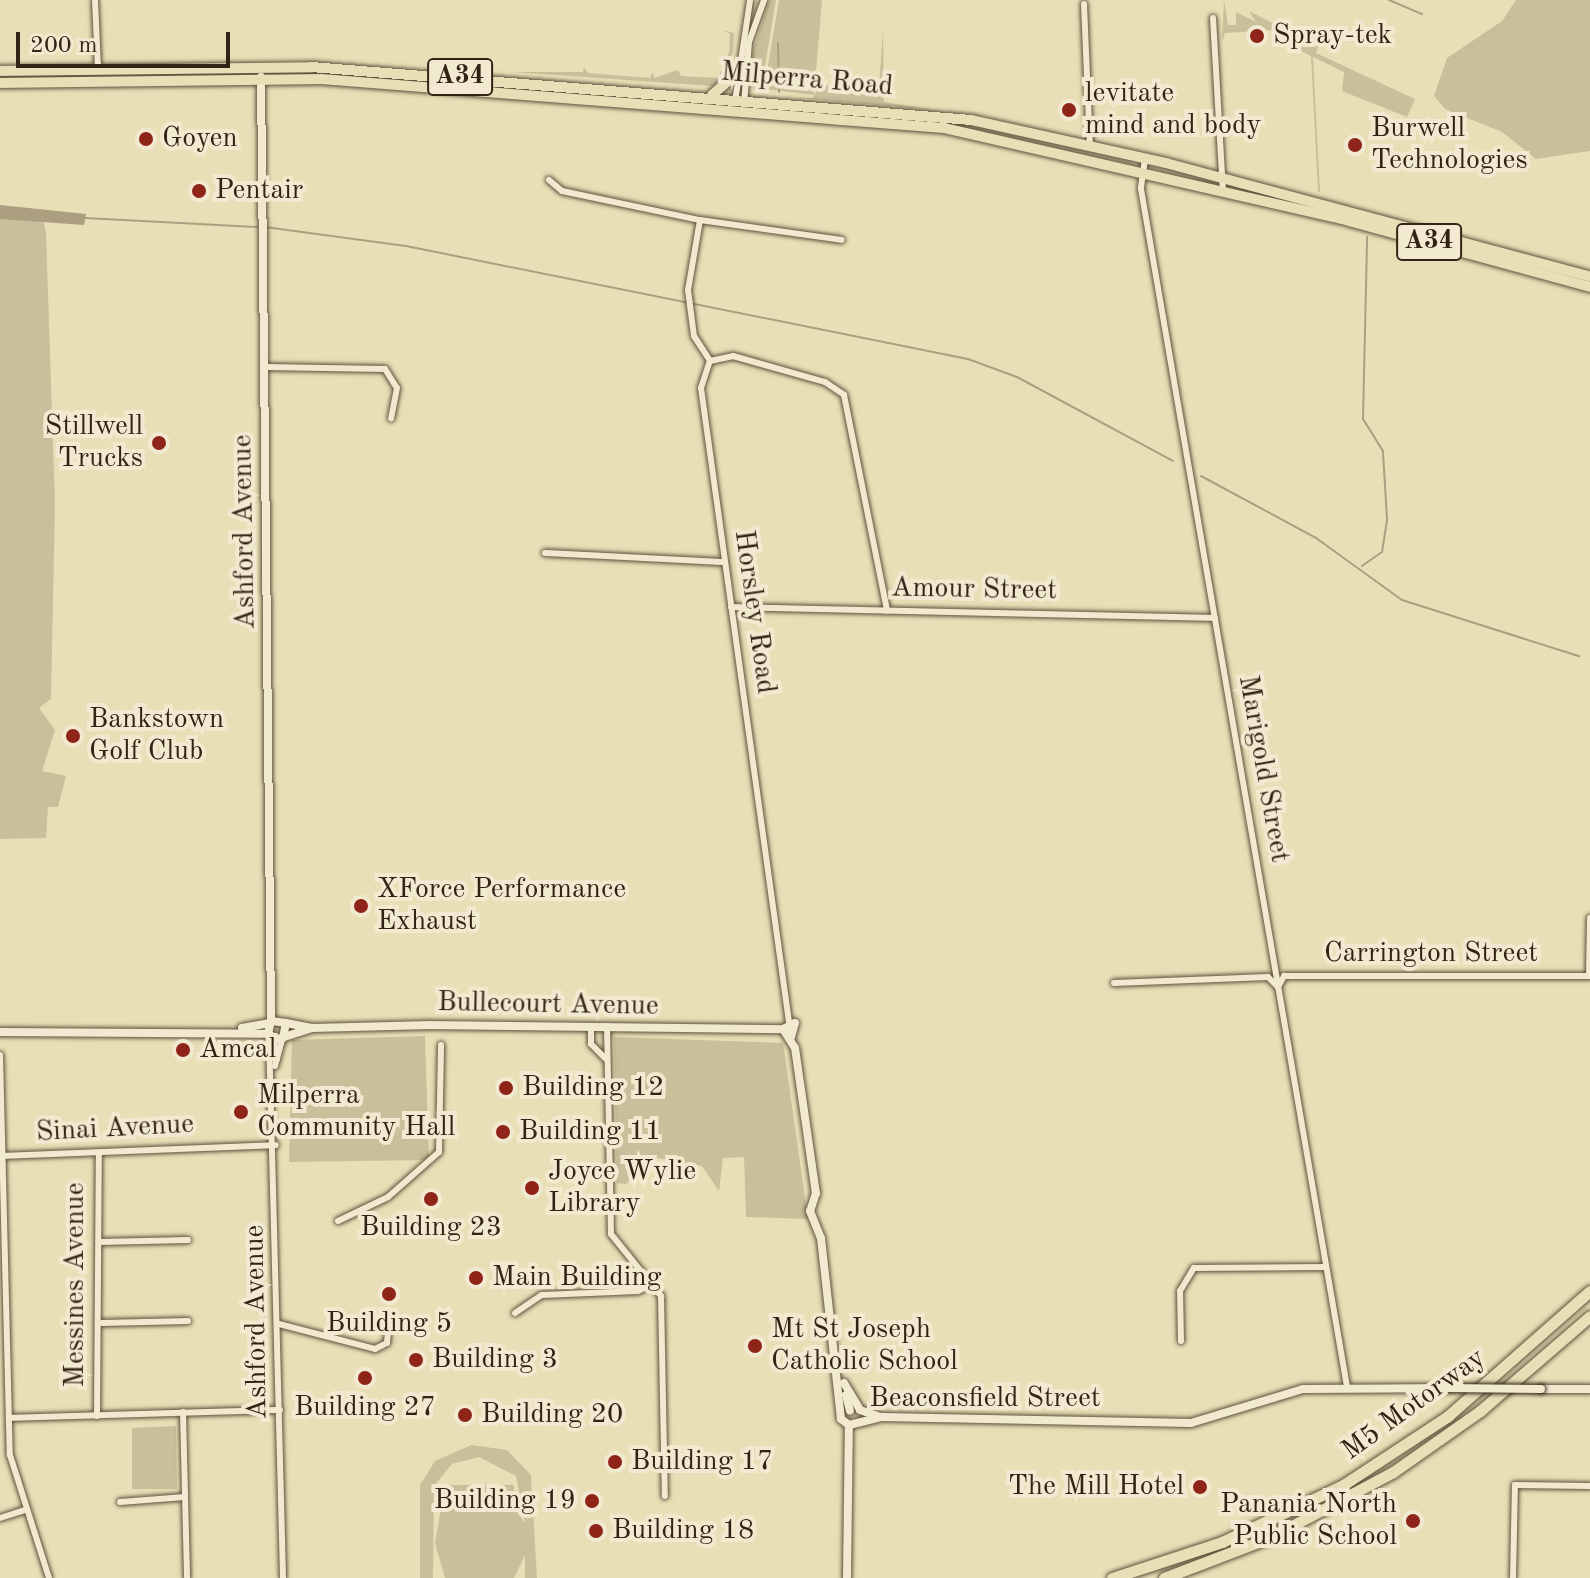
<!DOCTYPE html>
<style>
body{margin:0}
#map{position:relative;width:1590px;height:1578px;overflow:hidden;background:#e9dfb7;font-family:"Old Standard TT",serif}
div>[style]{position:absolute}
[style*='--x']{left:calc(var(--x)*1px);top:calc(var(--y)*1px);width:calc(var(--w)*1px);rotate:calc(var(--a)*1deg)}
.green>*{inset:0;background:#cabf9b}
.water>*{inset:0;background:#ab9f80}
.stream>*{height:2px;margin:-1px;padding:0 1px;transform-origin:1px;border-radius:1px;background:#ab9f80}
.roads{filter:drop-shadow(0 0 2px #60523d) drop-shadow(0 0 2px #60523d)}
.minor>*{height:6px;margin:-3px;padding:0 3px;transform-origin:3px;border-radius:3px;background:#f1ead0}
.secondary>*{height:8px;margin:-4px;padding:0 4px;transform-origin:4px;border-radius:4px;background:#f1ead0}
.trunk>*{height:10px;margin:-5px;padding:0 5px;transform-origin:5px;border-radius:5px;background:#e9dfb7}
.motorway>*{height:11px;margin:-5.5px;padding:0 5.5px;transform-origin:5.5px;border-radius:5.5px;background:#e9dfb7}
.bridges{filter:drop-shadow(0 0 2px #332314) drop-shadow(0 0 2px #332314)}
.secondary-bridge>*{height:8px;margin:-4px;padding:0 4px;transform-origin:4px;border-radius:4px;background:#f1ead0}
.dots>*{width:22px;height:22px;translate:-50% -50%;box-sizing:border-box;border:4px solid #f1ead0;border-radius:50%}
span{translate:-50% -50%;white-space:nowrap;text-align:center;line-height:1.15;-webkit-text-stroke:8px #f1ead0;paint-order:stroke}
.shield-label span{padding:2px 6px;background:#f1ead0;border:2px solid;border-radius:6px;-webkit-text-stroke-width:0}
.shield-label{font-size:26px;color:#332314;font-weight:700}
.poi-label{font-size:28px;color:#332314}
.left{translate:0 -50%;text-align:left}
.right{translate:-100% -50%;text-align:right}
.street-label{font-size:28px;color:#332314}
.scale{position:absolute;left:16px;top:32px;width:214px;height:36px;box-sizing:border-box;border:4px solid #332314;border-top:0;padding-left:10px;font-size:24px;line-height:28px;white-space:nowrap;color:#332314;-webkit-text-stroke:6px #f1ead0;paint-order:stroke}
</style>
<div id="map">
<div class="green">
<div style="clip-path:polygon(769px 0,776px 0,761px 89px,754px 91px,751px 58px)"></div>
<div style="clip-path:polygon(779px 0,822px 0,814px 95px,764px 89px)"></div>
<div style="clip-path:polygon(1224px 0,1228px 25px,1236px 25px,1236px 12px,1256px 22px,1249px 11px,1316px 45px,1320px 40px,1316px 53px,1415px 99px,1407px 117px,1342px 91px,1344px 72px,1313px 57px,1320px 192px,1318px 192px,1311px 56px,1278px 40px,1277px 30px,1225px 33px,1222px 42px)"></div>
<div style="clip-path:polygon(1516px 0,1590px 0,1590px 151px,1536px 159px,1502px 132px,1445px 109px,1434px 96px,1447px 58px,1502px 21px)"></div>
<div style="clip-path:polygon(883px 29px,884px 102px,942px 111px,789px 97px,813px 98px,822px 78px,826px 85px,879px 88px)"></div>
<div style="clip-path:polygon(723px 30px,734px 33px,733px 51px,725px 77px,712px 86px,513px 72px,583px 72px,584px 67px,588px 73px,650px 78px,653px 72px,654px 78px,678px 70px,681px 76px,718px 78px,729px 52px,730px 34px)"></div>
<div style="clip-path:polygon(0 215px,42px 216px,46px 232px,55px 504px,51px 699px,39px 708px,55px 730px,42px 771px,66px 776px,58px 807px,48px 807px,46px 838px,0 839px)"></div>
<div style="clip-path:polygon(425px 1036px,429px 1160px,289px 1162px,292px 1040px)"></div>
<div style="clip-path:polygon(614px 1037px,783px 1043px,808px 1219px,746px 1217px,744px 1157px,723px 1158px,719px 1191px,702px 1166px,652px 1157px,626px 1184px,617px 1183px)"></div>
<div style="clip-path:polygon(176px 1426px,177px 1489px,132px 1489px,132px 1428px)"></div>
<div style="clip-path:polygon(471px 1445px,507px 1450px,531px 1475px,537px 1578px,525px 1578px,525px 1555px,514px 1578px,445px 1578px,435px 1543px,445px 1485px,514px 1485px,514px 1508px,525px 1523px,516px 1476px,479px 1457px,452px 1464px,434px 1486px,433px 1578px,420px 1578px,420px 1485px,435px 1461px)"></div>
</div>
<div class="water">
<div style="clip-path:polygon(0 205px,86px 214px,84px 225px,0 219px)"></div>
</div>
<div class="stream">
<div style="--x:1389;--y:0;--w:36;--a:23"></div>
<div style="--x:778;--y:43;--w:49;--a:88.8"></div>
<div style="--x:770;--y:81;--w:10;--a:37"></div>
<div style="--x:85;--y:218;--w:173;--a:3"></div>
<div style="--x:265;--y:227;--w:142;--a:7.7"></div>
<div style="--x:406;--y:246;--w:573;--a:11.37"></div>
<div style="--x:968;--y:359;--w:52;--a:20.2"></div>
<div style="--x:1017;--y:377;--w:177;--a:28.3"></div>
<div style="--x:1201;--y:476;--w:131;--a:28.3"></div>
<div style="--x:1316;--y:538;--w:106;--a:35.8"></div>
<div style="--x:1402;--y:600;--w:186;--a:17.6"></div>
<div style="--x:1362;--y:566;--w:24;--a:-35"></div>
<div style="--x:1382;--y:552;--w:33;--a:-81"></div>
<div style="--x:1387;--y:519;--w:68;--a:-93.4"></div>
<div style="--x:1383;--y:451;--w:38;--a:-122"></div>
<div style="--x:1363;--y:419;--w:182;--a:-88.7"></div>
</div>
<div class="roads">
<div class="minor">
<div style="--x:95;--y:0;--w:69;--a:87.5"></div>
<div style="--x:1084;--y:4;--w:141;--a:87.6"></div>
<div style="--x:1213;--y:18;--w:172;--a:86.7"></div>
<div style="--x:735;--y:102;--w:103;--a:-81.6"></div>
<div style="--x:744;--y:104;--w:62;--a:-85.4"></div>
<div style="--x:749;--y:42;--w:45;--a:-70.3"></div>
<div style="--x:1145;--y:159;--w:30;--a:98"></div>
<div style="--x:1141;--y:189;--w:1216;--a:80.24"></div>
<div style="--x:549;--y:180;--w:17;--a:40"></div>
<div style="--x:562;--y:191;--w:141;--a:11.9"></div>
<div style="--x:700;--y:220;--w:143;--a:8"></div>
<div style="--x:700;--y:220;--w:71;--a:99.7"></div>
<div style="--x:688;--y:290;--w:46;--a:82.6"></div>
<div style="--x:694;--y:336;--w:30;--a:57"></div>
<div style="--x:265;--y:367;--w:120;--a:1"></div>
<div style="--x:385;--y:369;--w:22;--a:58"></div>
<div style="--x:397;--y:388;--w:31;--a:101"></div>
<div style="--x:545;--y:553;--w:179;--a:2.9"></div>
<div style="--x:731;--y:607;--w:484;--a:1.3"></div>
<div style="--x:1589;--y:976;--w:58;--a:-89"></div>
<div style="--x:1114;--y:983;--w:154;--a:-2.2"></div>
<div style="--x:1268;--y:977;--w:14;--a:45"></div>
<div style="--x:1278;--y:987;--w:13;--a:-61"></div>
<div style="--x:1284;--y:976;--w:306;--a:0"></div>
<div style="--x:789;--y:1022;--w:640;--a:-97.9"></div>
<div style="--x:701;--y:388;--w:28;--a:-72"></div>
<div style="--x:710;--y:361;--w:24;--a:-12"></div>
<div style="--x:733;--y:356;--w:96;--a:15.8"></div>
<div style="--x:825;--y:382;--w:23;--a:34"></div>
<div style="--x:844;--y:395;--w:220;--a:78.7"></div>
<div style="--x:591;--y:1026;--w:18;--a:90"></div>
<div style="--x:591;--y:1044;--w:21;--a:45"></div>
<div style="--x:607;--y:1026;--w:208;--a:88.9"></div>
<div style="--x:611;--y:1234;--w:80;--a:51.1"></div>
<div style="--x:661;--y:1296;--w:200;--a:88.9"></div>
<div style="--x:269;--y:1035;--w:543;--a:88.52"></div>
<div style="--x:0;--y:1055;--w:400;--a:88.6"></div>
<div style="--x:10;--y:1455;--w:129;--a:72.4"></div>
<div style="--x:275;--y:1066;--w:28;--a:-75"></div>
<div style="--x:4;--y:1156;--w:272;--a:-2.3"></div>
<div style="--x:338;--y:1221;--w:55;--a:-25.6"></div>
<div style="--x:388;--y:1197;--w:68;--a:-41.4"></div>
<div style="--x:439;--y:1152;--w:107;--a:-88.9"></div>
<div style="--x:99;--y:1242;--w:89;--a:-1.3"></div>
<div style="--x:515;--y:1313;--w:32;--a:-34"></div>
<div style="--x:542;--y:1295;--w:96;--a:-2.4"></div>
<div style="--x:638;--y:1291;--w:16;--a:-27"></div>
<div style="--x:102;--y:1323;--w:86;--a:-1.3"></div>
<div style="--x:279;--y:1324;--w:99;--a:14.6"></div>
<div style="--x:375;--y:1349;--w:13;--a:-27"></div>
<div style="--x:387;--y:1343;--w:21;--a:-85"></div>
<div style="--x:1181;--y:1341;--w:50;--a:-91.1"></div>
<div style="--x:1180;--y:1291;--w:27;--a:-59"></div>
<div style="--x:1194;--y:1268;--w:132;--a:-0.4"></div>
<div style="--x:183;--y:1412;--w:166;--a:88.6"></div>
<div style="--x:97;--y:1416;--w:261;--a:-89.6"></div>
<div style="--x:9;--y:1418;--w:271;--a:-1.7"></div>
<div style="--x:120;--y:1502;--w:65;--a:-4.4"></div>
<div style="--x:0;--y:1518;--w:25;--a:-18"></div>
<div style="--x:1513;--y:1578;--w:93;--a:-88.8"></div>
<div style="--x:1515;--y:1485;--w:75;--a:0.8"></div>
</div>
<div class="secondary">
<div style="--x:261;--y:77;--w:944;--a:89.39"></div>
<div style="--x:286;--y:1023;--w:25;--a:11"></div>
<div style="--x:242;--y:1028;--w:27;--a:-10"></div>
<div style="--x:783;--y:1029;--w:22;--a:58"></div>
<div style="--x:795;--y:1048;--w:147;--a:81.8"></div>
<div style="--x:816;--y:1193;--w:19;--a:108"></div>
<div style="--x:810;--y:1211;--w:29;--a:68"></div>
<div style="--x:821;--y:1238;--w:182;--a:83.7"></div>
<div style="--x:841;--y:1419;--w:10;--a:37"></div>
<div style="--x:783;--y:1029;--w:13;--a:-27"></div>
<div style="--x:795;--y:1023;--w:15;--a:106"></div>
<div style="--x:0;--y:1032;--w:268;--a:0.4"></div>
<div style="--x:283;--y:1038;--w:15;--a:-79"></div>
<div style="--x:286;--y:1023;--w:15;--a:-172"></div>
<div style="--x:271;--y:1021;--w:13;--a:103"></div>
<div style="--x:268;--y:1034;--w:11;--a:27"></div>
<div style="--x:278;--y:1039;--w:36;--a:-18"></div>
<div style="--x:312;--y:1028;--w:119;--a:-1.4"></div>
<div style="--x:431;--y:1025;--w:352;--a:0.7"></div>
<div style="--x:844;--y:1383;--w:31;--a:59"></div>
<div style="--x:860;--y:1410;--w:18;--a:19"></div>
<div style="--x:1541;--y:1389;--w:49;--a:0"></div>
<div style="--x:846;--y:1395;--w:16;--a:76"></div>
<div style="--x:849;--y:1425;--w:34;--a:-14"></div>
<div style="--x:882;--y:1417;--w:309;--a:1.1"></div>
<div style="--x:1191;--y:1423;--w:117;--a:-16.9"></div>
<div style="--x:1303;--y:1389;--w:142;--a:-0.4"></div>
<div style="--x:847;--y:1578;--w:153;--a:-89.3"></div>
</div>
<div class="trunk">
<div style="--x:0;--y:71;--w:311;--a:-0.7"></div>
<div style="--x:311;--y:67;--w:662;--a:4.59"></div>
<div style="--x:971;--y:120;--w:200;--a:12.4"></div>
<div style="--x:1166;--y:163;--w:439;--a:15"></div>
<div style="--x:0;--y:83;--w:321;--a:-0.7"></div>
<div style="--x:321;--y:79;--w:625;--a:4.5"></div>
<div style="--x:944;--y:128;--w:416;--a:12.9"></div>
<div style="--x:1349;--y:221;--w:250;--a:15.3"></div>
<div style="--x:712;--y:95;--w:30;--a:-41"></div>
</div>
<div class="motorway">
<div style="--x:1112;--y:1578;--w:116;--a:-18.1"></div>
<div style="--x:1222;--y:1542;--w:134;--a:-25.2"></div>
<div style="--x:1343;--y:1485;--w:126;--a:-33.3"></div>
<div style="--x:1448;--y:1416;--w:189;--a:-41.4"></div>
<div style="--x:1164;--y:1578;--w:115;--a:-21"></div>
<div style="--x:1271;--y:1537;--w:138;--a:-28"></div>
<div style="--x:1393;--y:1472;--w:106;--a:-35"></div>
<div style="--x:1480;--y:1411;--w:145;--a:-40.8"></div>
</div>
</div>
<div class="bridges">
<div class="secondary-bridge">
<div style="--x:1445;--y:1388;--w:96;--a:0.6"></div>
</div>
</div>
<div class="dots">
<div style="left:1257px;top:36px;background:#8f2418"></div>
<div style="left:1069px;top:110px;background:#8f2418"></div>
<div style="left:146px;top:139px;background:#8f2418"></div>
<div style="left:1355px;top:145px;background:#8f2418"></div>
<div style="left:199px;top:191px;background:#8f2418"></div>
<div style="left:159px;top:443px;background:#8f2418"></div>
<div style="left:73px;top:736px;background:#8f2418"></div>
<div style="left:361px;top:906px;background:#8f2418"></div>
<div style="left:183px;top:1050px;background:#8f2418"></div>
<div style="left:506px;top:1088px;background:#8f2418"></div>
<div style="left:241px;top:1112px;background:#8f2418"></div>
<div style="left:503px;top:1132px;background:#8f2418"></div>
<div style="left:532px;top:1188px;background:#8f2418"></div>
<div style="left:431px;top:1199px;background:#8f2418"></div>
<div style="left:476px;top:1278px;background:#8f2418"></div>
<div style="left:389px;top:1294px;background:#8f2418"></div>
<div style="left:755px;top:1346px;background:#8f2418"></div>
<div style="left:416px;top:1360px;background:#8f2418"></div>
<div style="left:365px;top:1378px;background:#8f2418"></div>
<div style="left:465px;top:1415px;background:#8f2418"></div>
<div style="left:615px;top:1462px;background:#8f2418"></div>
<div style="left:1200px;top:1487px;background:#8f2418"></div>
<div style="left:592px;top:1501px;background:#8f2418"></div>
<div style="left:1413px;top:1521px;background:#8f2418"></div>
<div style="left:596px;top:1531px;background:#8f2418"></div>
</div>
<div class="shield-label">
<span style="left:460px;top:77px">A34</span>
<span style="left:1429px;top:242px">A34</span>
</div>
<div class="poi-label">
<span class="left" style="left:1273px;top:36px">Spray-tek</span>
<span class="left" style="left:1085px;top:110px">levitate<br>mind and body</span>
<span class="left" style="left:1371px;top:145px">Burwell<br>Technologies</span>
<span class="left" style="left:162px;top:139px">Goyen</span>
<span class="left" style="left:215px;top:191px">Pentair</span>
<span class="right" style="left:143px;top:443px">Stillwell<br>Trucks</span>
<span class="left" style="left:89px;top:736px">Bankstown<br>Golf Club</span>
<span class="left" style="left:377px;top:906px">XForce Performance<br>Exhaust</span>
<span class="left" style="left:199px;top:1050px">Amcal</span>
<span class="left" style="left:522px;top:1088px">Building 12</span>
<span class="left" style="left:257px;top:1112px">Milperra<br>Community Hall</span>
<span class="left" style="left:519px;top:1132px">Building 11</span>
<span class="left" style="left:548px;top:1188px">Joyce Wylie<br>Library</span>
<span style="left:431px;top:1228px">Building 23</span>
<span class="left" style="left:492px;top:1278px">Main Building</span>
<span style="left:389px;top:1324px">Building 5</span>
<span class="left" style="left:771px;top:1346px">Mt St Joseph<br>Catholic School</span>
<span class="left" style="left:432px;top:1360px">Building 3</span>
<span style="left:365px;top:1408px">Building 27</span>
<span class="left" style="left:481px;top:1415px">Building 20</span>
<span class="left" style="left:631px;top:1462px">Building 17</span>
<span class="right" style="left:1184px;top:1487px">The Mill Hotel</span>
<span class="right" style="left:576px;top:1501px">Building 19</span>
<span class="right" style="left:1397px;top:1521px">Panania North<br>Public School</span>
<span class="left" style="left:612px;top:1531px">Building 18</span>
</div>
<div class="street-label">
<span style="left:807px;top:80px;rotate:5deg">Milperra Road</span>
<span style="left:245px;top:532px;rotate:-91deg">Ashford Avenue</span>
<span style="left:974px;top:590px;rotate:1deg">Amour Street</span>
<span style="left:754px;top:612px;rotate:82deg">Horsley Road</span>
<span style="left:1263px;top:769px;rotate:80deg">Marigold Street</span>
<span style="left:1431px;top:954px">Carrington Street</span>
<span style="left:548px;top:1005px;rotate:1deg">Bullecourt Avenue</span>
<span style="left:115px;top:1129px;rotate:-3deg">Sinai Avenue</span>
<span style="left:76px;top:1285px;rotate:-90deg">Messines Avenue</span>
<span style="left:257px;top:1322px;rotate:-91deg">Ashford Avenue</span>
<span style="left:985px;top:1399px">Beaconsfield Street</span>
<span style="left:1414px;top:1405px;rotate:-36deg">M5 Motorway</span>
</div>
<div class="scale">200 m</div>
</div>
